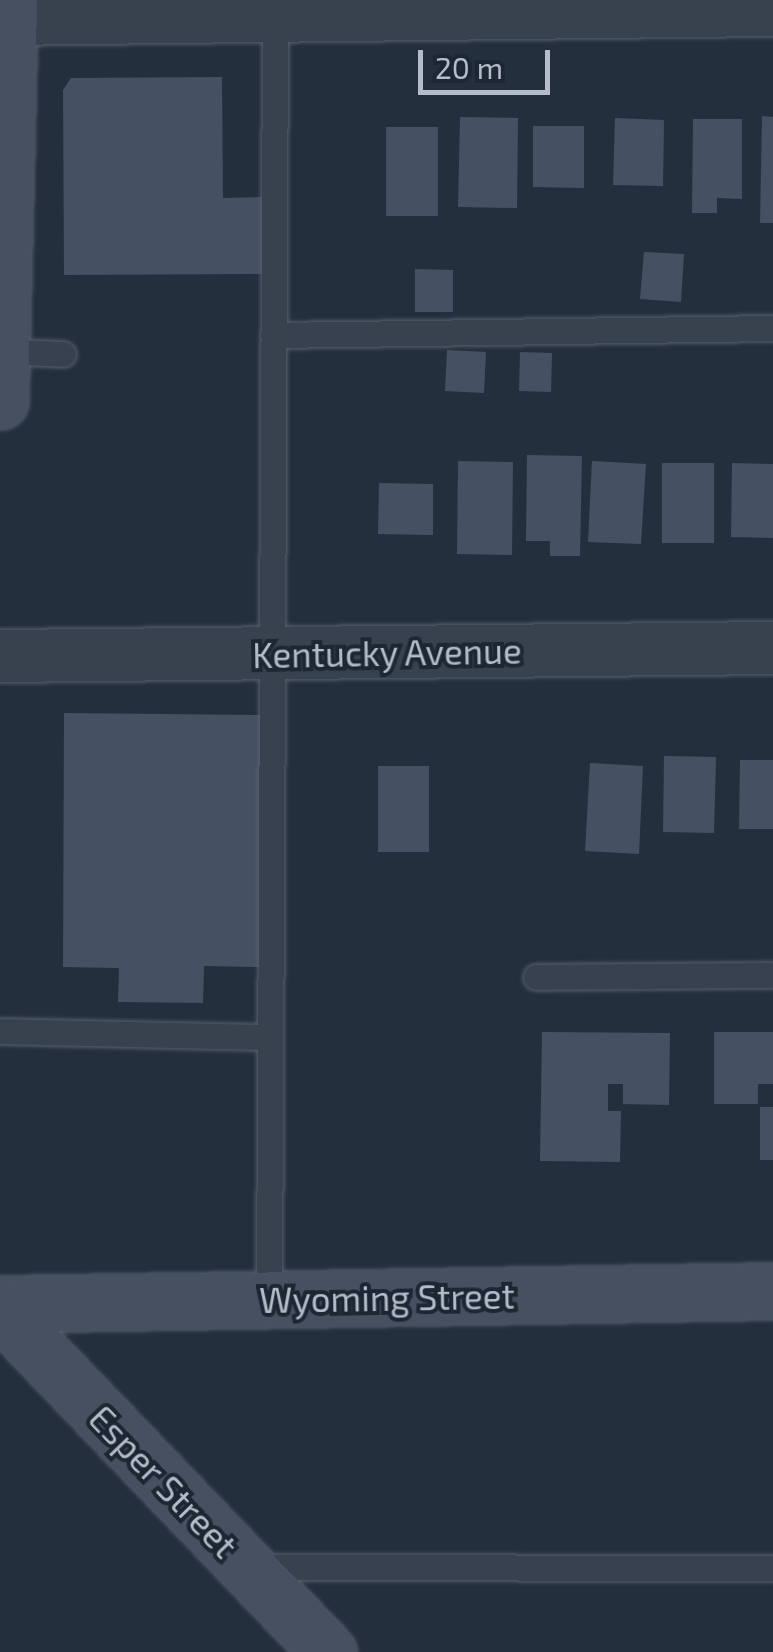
<!DOCTYPE html>
<style>
body{margin:0}
#map{position:relative;width:773px;height:1652px;overflow:hidden;background:#242f3e;font-family:"Exo 2",sans-serif}
div>[style]{position:absolute}
[style*='--x']{left:calc(var(--x)*1px);top:calc(var(--y)*1px);width:calc(var(--w)*1px);rotate:calc(var(--a)*1deg)}
.building>*{inset:0;background:#455162}
.roads{filter:drop-shadow(0 0 2px #565f6c) drop-shadow(0 0 2px #565f6c)}
.lane>*{height:25px;margin:-12.5px;padding:0 12.5px;transform-origin:12.5px;border-radius:12.5px;background:#38414e}
.street>*{height:52px;margin:-26px;padding:0 26px;transform-origin:26px;border-radius:26px;background:#38414e}
.secondary>*{height:55px;margin:-27.5px;padding:0 27.5px;transform-origin:27.5px;border-radius:27.5px;background:#465061}
span{translate:-50% -50%;white-space:nowrap;text-align:center;line-height:1.15;-webkit-text-stroke:8px #1d2633;paint-order:stroke}
.street-label{font-size:35px;color:#b4bcc9}
.scale{position:absolute;left:418px;top:50px;width:132px;height:45px;box-sizing:border-box;border:5px solid #b4bcc9;border-top:0;padding-left:12px;font-size:30px;line-height:35px;white-space:nowrap;color:#b4bcc9;-webkit-text-stroke:8px #1d2633;paint-order:stroke}
</style>
<div id="map">
<div class="building">
<div style="clip-path:polygon(222px 77px,223px 198px,262px 197px,262px 274px,64px 275px,63px 90px,71px 78px)"></div>
<div style="clip-path:polygon(762px 116px,773px 117px,773px 223px,760px 223px)"></div>
<div style="clip-path:polygon(460px 117px,518px 118px,517px 208px,458px 207px)"></div>
<div style="clip-path:polygon(615px 118px,664px 120px,663px 186px,613px 185px)"></div>
<div style="clip-path:polygon(693px 119px,742px 119px,742px 199px,717px 198px,717px 213px,692px 213px)"></div>
<div style="clip-path:polygon(533px 126px,584px 126px,584px 188px,533px 187px)"></div>
<div style="clip-path:polygon(386px 127px,438px 127px,438px 216px,386px 216px)"></div>
<div style="clip-path:polygon(644px 252px,684px 254px,681px 302px,640px 299px)"></div>
<div style="clip-path:polygon(415px 269px,453px 270px,453px 312px,415px 312px)"></div>
<div style="clip-path:polygon(447px 350px,486px 352px,484px 393px,445px 391px)"></div>
<div style="clip-path:polygon(520px 352px,552px 353px,551px 392px,519px 391px)"></div>
<div style="clip-path:polygon(527px 455px,582px 456px,580px 556px,550px 556px,550px 541px,526px 541px)"></div>
<div style="clip-path:polygon(458px 461px,513px 462px,512px 555px,457px 554px)"></div>
<div style="clip-path:polygon(592px 461px,646px 464px,641px 544px,588px 542px)"></div>
<div style="clip-path:polygon(662px 463px,714px 463px,714px 543px,662px 543px)"></div>
<div style="clip-path:polygon(732px 463px,773px 464px,773px 538px,731px 537px)"></div>
<div style="clip-path:polygon(379px 483px,433px 484px,433px 535px,378px 534px)"></div>
<div style="clip-path:polygon(64px 713px,263px 715px,260px 967px,204px 966px,203px 1003px,118px 1002px,119px 968px,63px 967px)"></div>
<div style="clip-path:polygon(664px 756px,716px 757px,714px 833px,663px 832px)"></div>
<div style="clip-path:polygon(740px 760px,773px 760px,773px 829px,739px 829px)"></div>
<div style="clip-path:polygon(590px 763px,643px 766px,639px 854px,585px 851px)"></div>
<div style="clip-path:polygon(378px 766px,429px 766px,429px 852px,378px 852px)"></div>
<div style="clip-path:polygon(542px 1032px,670px 1033px,669px 1105px,623px 1104px,623px 1084px,608px 1084px,608px 1111px,621px 1111px,620px 1162px,540px 1161px)"></div>
<div style="clip-path:polygon(714px 1032px,773px 1032px,773px 1084px,758px 1084px,758px 1104px,714px 1104px)"></div>
<div style="clip-path:polygon(760px 1107px,773px 1107px,773px 1160px,760px 1160px)"></div>
</div>
<div class="roads">
<div class="lane">
<div style="--x:273;--y:335;--w:500;--a:-0.8"></div>
<div style="--x:1;--y:351;--w:62;--a:2.8"></div>
<div style="--x:536;--y:977;--w:237;--a:-0.5"></div>
<div style="--x:0;--y:1031;--w:270;--a:1.3"></div>
<div style="--x:269;--y:1300;--w:1290;--a:-89.73"></div>
<div style="--x:253;--y:1567;--w:520;--a:0.11"></div>
</div>
<div class="street">
<div style="--x:0;--y:19;--w:773;--a:-0.67"></div>
<div style="--x:0;--y:656;--w:773;--a:-0.59"></div>
</div>
<div class="secondary">
<div style="--x:0;--y:401;--w:401;--a:-88.7"></div>
<div style="--x:0;--y:1304;--w:773;--a:-0.96"></div>
<div style="--x:0;--y:1310;--w:474;--a:46.2"></div>
</div>
</div>
<div class="street-label">
<span style="left:387px;top:652px;rotate:-1deg">Kentucky Avenue</span>
<span style="left:387px;top:1297px;rotate:-1deg">Wyoming Street</span>
<span style="left:164px;top:1481px;rotate:46deg">Esper Street</span>
</div>
<div class="scale">20 m</div>
</div>
